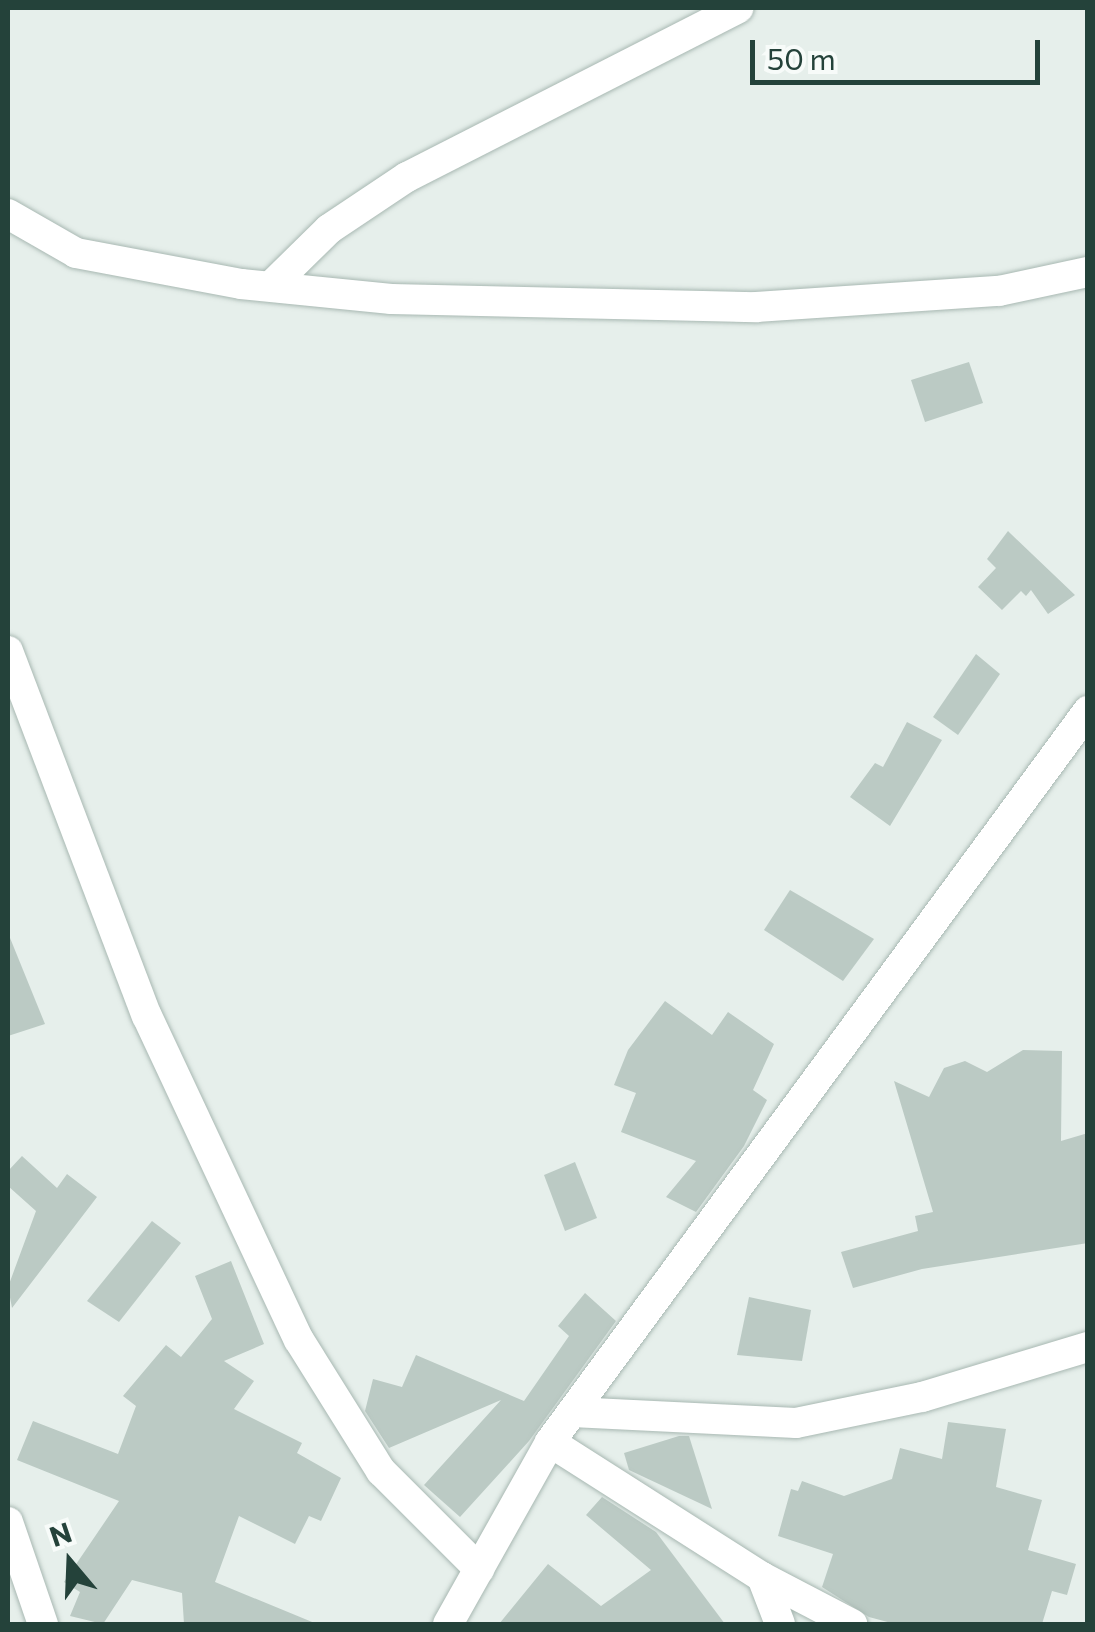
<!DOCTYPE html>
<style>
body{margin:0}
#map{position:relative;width:1095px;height:1632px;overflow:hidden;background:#e6efeb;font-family:Commissioner,sans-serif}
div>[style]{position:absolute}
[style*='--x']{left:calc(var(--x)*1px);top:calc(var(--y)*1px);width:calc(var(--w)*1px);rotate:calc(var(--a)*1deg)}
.building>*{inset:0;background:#bbcac4}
.roads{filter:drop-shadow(0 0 2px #a8b8b2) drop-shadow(0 0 2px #a8b8b2)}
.minor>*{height:30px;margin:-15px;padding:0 15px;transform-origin:15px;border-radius:15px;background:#fff}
span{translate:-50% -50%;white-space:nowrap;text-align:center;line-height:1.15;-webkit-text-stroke:8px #f7fbf9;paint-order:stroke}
.frame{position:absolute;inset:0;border:10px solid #24423a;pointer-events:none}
.north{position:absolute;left:20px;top:1512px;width:100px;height:100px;-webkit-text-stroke:8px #f7fbf9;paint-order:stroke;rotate:341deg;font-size:28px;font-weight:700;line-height:40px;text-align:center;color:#24423a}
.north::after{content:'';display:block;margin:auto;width:35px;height:45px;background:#24423a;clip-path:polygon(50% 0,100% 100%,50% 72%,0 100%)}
.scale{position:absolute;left:750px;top:40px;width:290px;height:45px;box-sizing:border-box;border:5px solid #24423a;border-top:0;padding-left:12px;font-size:30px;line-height:35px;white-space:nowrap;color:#24423a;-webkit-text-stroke:8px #f7fbf9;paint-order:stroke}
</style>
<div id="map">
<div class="building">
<div style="clip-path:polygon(969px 362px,983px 403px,925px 422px,911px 380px)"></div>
<div style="clip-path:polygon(1008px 531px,1011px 534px,1075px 595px,1048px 614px,1031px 590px,1026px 596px,1021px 591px,1002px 610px,978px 587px,996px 568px,987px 559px)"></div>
<div style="clip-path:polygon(976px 654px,1000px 674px,958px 735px,933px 717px)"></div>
<div style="clip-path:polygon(907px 722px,942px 740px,890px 826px,850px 797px,875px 763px,883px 767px)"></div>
<div style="clip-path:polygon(790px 890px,874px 939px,843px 981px,764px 930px)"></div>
<div style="clip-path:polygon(8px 933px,45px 1024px,8px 1036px)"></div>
<div style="clip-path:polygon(665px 1001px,712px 1035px,728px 1012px,774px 1044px,753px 1090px,767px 1100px,744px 1146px,696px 1212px,666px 1197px,696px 1161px,621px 1132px,636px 1093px,614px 1085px,628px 1050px)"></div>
<div style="clip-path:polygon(1023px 1050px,1062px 1051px,1061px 1141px,1088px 1133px,1088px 1243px,922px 1269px,853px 1288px,841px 1252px,918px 1231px,915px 1216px,933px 1212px,894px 1081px,929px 1097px,944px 1068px,965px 1061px,987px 1072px)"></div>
<div style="clip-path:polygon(22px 1156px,57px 1188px,67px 1174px,97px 1197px,12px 1308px,8px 1287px,36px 1211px,8px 1186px,8px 1171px)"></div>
<div style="clip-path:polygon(575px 1162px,597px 1218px,565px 1231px,544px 1175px)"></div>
<div style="clip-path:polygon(152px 1221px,181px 1243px,119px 1322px,87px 1301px)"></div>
<div style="clip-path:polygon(231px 1261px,264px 1344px,224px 1361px,254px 1381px,234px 1409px,302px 1443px,297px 1453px,341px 1478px,321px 1521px,309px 1516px,295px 1544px,239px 1516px,215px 1582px,317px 1624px,184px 1624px,182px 1593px,132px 1580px,103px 1624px,70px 1616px,80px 1592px,64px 1582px,119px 1501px,17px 1460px,33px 1421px,118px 1454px,136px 1406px,123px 1396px,166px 1345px,181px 1357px,212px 1319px,195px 1276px)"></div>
<div style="clip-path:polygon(585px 1293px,616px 1321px,529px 1441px,460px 1517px,424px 1485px,501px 1400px,389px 1448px,365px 1411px,373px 1379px,402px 1387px,416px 1355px,524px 1401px,569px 1336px,558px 1326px)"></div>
<div style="clip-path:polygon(749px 1297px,811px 1310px,802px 1361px,737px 1355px)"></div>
<div style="clip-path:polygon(948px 1422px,1006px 1429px,996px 1487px,1042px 1500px,1028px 1550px,1076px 1564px,1067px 1595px,1052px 1591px,1042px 1624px,895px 1624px,869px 1617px,822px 1587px,833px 1554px,778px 1536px,791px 1489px,798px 1491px,802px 1481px,844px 1496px,892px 1479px,900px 1448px,942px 1459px)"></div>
<div style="clip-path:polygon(679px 1436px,689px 1436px,712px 1509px,629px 1470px,624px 1453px)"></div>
<div style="clip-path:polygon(602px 1497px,656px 1532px,725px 1624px,499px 1624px,548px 1564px,601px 1606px,651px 1570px,586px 1515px)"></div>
</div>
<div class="roads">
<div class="minor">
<div style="--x:8;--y:214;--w:78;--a:29.8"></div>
<div style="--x:76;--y:253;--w:168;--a:10.6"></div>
<div style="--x:241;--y:284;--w:151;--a:5.7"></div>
<div style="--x:391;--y:299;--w:365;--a:1.3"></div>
<div style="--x:756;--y:307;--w:244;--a:-3.8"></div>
<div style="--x:999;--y:291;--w:91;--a:-12.1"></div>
<div style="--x:271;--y:286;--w:81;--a:-44.5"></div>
<div style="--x:329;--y:229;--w:94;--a:-33.7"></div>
<div style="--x:407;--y:177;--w:372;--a:-27"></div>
<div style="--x:8;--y:651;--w:391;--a:69.2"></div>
<div style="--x:147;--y:1016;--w:358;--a:64.9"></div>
<div style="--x:299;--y:1340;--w:155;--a:58"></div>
<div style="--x:381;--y:1471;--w:139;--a:45"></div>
<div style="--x:572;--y:1412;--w:224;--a:2.8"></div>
<div style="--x:796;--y:1423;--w:129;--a:-11.7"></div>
<div style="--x:922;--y:1397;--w:173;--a:-16.8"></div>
<div style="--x:550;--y:1442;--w:251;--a:32.5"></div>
<div style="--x:762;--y:1577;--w:102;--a:27.6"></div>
<div style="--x:8;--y:1522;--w:108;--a:71.1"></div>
<div style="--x:762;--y:1577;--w:50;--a:69"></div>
<div style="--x:448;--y:1624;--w:209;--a:-60.7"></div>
<div style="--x:550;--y:1442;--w:908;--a:-53.65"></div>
</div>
</div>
<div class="frame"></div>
<div class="north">N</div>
<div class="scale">50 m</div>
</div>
